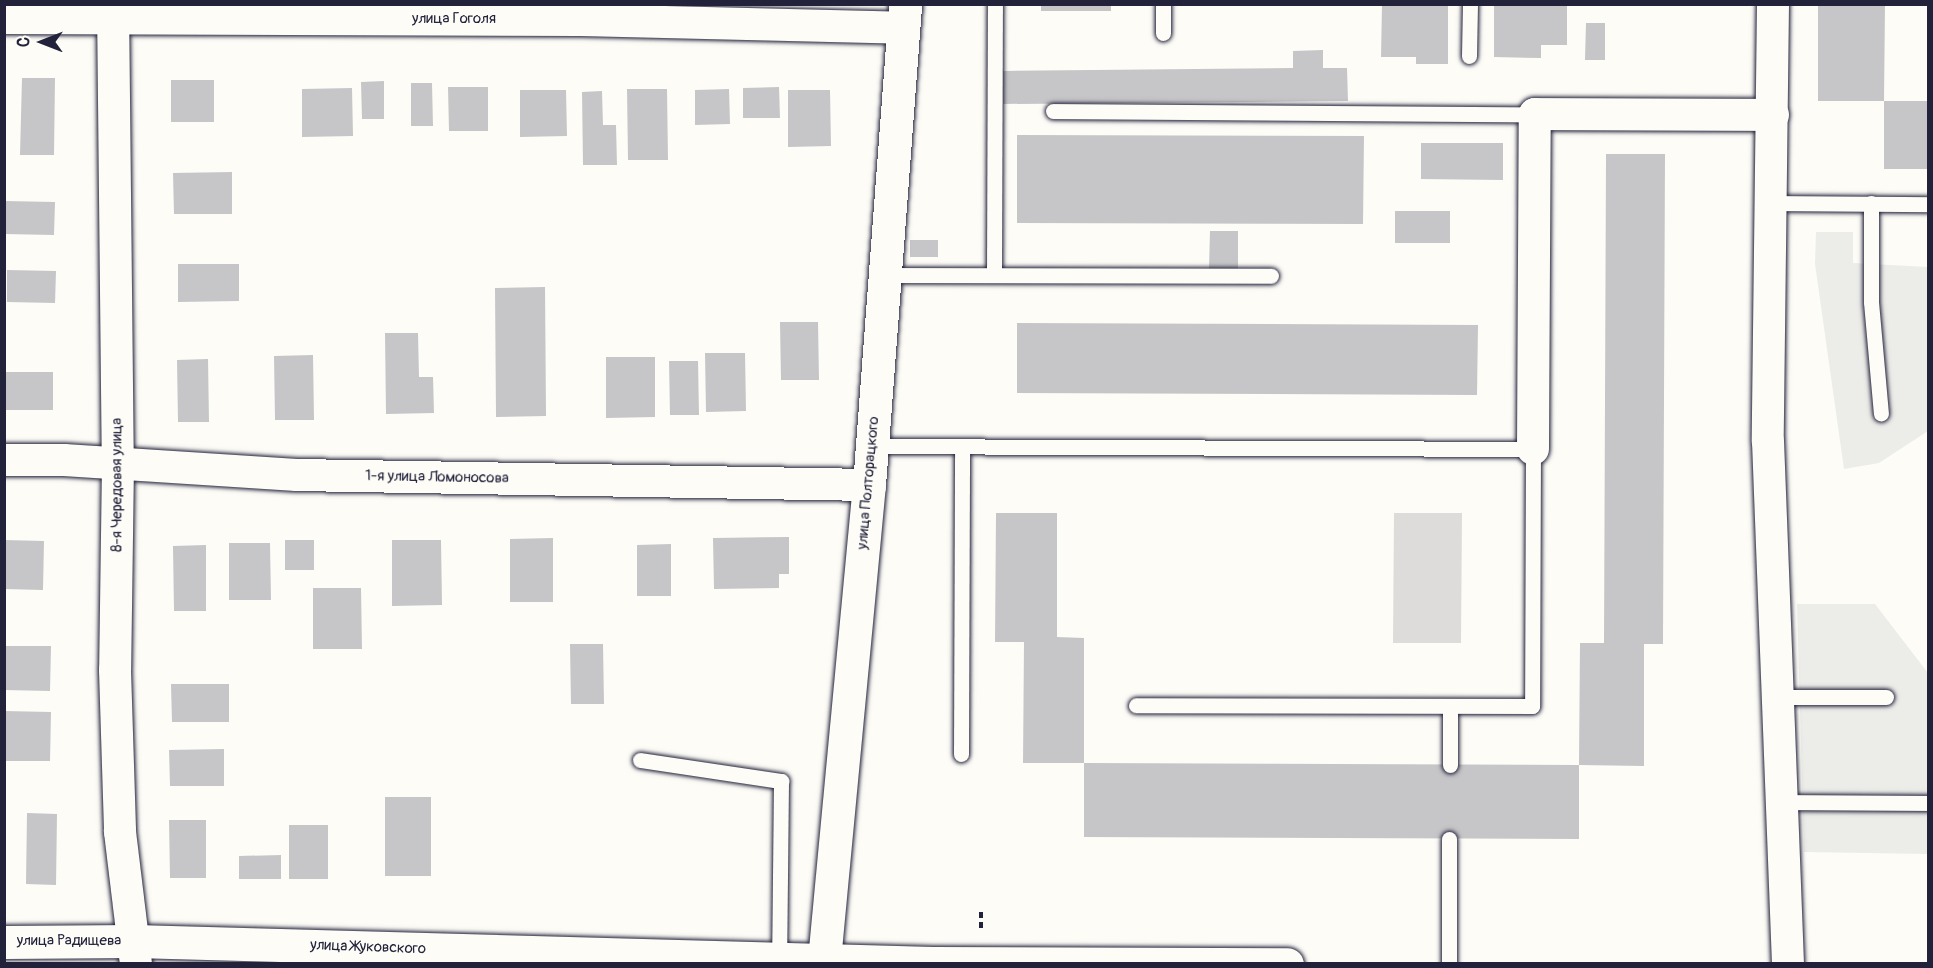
<!DOCTYPE html>
<meta charset="utf-8">
<style>
body{margin:0}
#map{position:relative;width:1933px;height:968px;overflow:hidden;background:#fdfcf7;font-family:Pangolin,sans-serif}
div>[style]{position:absolute}
[style*='--x']{left:calc(var(--x)*1px);top:calc(var(--y)*1px);width:calc(var(--w)*1px);rotate:calc(var(--a)*1deg)}
.built>*{inset:0;background:#ecece9}
.green>*{inset:0;background:#dddcdb}
.building>*{inset:0;background:#c6c6c8}
.path>*{height:4px;margin-top:-2px;transform-origin:0;background:repeating-linear-gradient(90deg,#22223b 0 6px,transparent 0 10.5px)}
.roads{filter:drop-shadow(0 0 2px #22223b) drop-shadow(0 0 2px #22223b)}
.lane>*{height:15px;margin:-7.5px;padding:0 7.5px;transform-origin:7.5px;border-radius:7.5px;background:#fdfcf7}
.street>*{height:32px;margin:-16px;padding:0 16px;transform-origin:16px;border-radius:16px;background:#fdfcf7}
.secondary>*{height:33px;margin:-16.5px;padding:0 16.5px;transform-origin:16.5px;border-radius:16.5px;background:#fdfcf7}
span{translate:-50% -50%;white-space:nowrap;text-align:center;line-height:1.15;-webkit-text-stroke:6px #fdfcf7;paint-order:stroke}
.street-label{font-size:15px;color:#22223b}
.frame{position:absolute;inset:0;border:6px solid #22223b;pointer-events:none}
.north{position:absolute;left:12px;top:12px;width:60px;height:60px;-webkit-text-stroke:4px #fdfcf7;paint-order:stroke;rotate:270deg;font-size:16px;font-weight:700;line-height:24px;text-align:center;color:#22223b}
.north::after{content:'';display:block;margin:auto;width:21px;height:27px;background:#22223b;clip-path:polygon(50% 0,100% 100%,50% 72%,0 100%)}
</style>
<div id="map">
<div class="built">
<div style="clip-path:polygon(1816px 232px,1853px 232px,1853px 263px,1928px 267px,1928px 431px,1879px 463px,1844px 469px,1815px 264px)"></div>
<div style="clip-path:polygon(1797px 604px,1875px 604px,1928px 673px,1928px 854px,1804px 852px)"></div>
</div>
<div class="green">
<div style="clip-path:polygon(1394px 513px,1462px 513px,1461px 643px,1393px 643px)"></div>
</div>
<div class="building">
<div style="clip-path:polygon(1041px 4px,1111px 4px,1111px 11px,1041px 11px)"></div>
<div style="clip-path:polygon(1382px 4px,1448px 4px,1448px 64px,1416px 64px,1416px 57px,1381px 57px)"></div>
<div style="clip-path:polygon(1494px 4px,1567px 4px,1567px 45px,1541px 45px,1541px 58px,1494px 57px)"></div>
<div style="clip-path:polygon(1818px 4px,1885px 4px,1884px 101px,1818px 101px)"></div>
<div style="clip-path:polygon(1586px 23px,1605px 23px,1605px 60px,1585px 60px)"></div>
<div style="clip-path:polygon(1323px 50px,1323px 68px,1347px 68px,1348px 101px,1003px 104px,1003px 71px,1293px 68px,1293px 51px)"></div>
<div style="clip-path:polygon(22px 78px,55px 78px,54px 155px,20px 155px)"></div>
<div style="clip-path:polygon(171px 80px,214px 80px,214px 122px,171px 122px)"></div>
<div style="clip-path:polygon(384px 81px,384px 119px,362px 119px,361px 82px)"></div>
<div style="clip-path:polygon(411px 83px,432px 83px,433px 126px,411px 126px)"></div>
<div style="clip-path:polygon(448px 87px,488px 87px,488px 131px,449px 131px)"></div>
<div style="clip-path:polygon(779px 87px,780px 118px,743px 118px,743px 88px)"></div>
<div style="clip-path:polygon(352px 88px,353px 136px,302px 137px,302px 89px)"></div>
<div style="clip-path:polygon(627px 89px,667px 89px,668px 160px,628px 160px)"></div>
<div style="clip-path:polygon(729px 89px,730px 124px,695px 125px,695px 90px)"></div>
<div style="clip-path:polygon(520px 90px,566px 90px,567px 136px,520px 137px)"></div>
<div style="clip-path:polygon(788px 90px,830px 90px,831px 146px,788px 147px)"></div>
<div style="clip-path:polygon(602px 91px,603px 125px,616px 125px,617px 165px,583px 165px,582px 92px)"></div>
<div style="clip-path:polygon(1884px 101px,1928px 101px,1928px 169px,1884px 169px)"></div>
<div style="clip-path:polygon(1017px 135px,1364px 136px,1363px 224px,1017px 223px)"></div>
<div style="clip-path:polygon(1421px 143px,1503px 143px,1503px 180px,1421px 179px)"></div>
<div style="clip-path:polygon(1606px 154px,1665px 154px,1663px 644px,1644px 644px,1644px 766px,1579px 765px,1580px 643px,1604px 643px)"></div>
<div style="clip-path:polygon(232px 172px,232px 214px,174px 214px,173px 173px)"></div>
<div style="clip-path:polygon(4px 201px,55px 202px,54px 235px,4px 234px)"></div>
<div style="clip-path:polygon(1395px 211px,1450px 211px,1450px 243px,1395px 243px)"></div>
<div style="clip-path:polygon(1210px 231px,1238px 231px,1238px 270px,1209px 270px)"></div>
<div style="clip-path:polygon(910px 240px,938px 240px,938px 257px,910px 257px)"></div>
<div style="clip-path:polygon(178px 264px,239px 264px,239px 301px,178px 302px)"></div>
<div style="clip-path:polygon(7px 270px,56px 271px,55px 303px,7px 302px)"></div>
<div style="clip-path:polygon(545px 287px,546px 416px,496px 417px,495px 288px)"></div>
<div style="clip-path:polygon(780px 322px,818px 322px,819px 380px,781px 380px)"></div>
<div style="clip-path:polygon(1017px 323px,1478px 325px,1477px 395px,1017px 393px)"></div>
<div style="clip-path:polygon(385px 333px,418px 333px,419px 377px,433px 377px,434px 413px,386px 414px)"></div>
<div style="clip-path:polygon(705px 353px,745px 353px,746px 411px,706px 412px)"></div>
<div style="clip-path:polygon(313px 355px,314px 420px,275px 420px,274px 356px)"></div>
<div style="clip-path:polygon(606px 357px,655px 357px,655px 417px,606px 418px)"></div>
<div style="clip-path:polygon(208px 359px,209px 422px,178px 422px,177px 360px)"></div>
<div style="clip-path:polygon(669px 361px,698px 361px,699px 415px,670px 415px)"></div>
<div style="clip-path:polygon(5px 372px,53px 372px,53px 410px,5px 410px)"></div>
<div style="clip-path:polygon(996px 513px,1057px 513px,1057px 637px,1084px 638px,1084px 763px,1023px 763px,1024px 642px,995px 642px)"></div>
<div style="clip-path:polygon(789px 537px,789px 574px,779px 574px,779px 588px,714px 589px,713px 538px)"></div>
<div style="clip-path:polygon(553px 538px,553px 602px,510px 602px,510px 539px)"></div>
<div style="clip-path:polygon(4px 540px,44px 541px,43px 590px,4px 589px)"></div>
<div style="clip-path:polygon(285px 540px,314px 540px,314px 570px,285px 570px)"></div>
<div style="clip-path:polygon(392px 540px,441px 540px,442px 605px,392px 606px)"></div>
<div style="clip-path:polygon(229px 543px,270px 543px,271px 600px,229px 600px)"></div>
<div style="clip-path:polygon(671px 544px,671px 596px,637px 596px,637px 545px)"></div>
<div style="clip-path:polygon(206px 545px,206px 611px,174px 611px,173px 546px)"></div>
<div style="clip-path:polygon(313px 588px,361px 588px,362px 649px,313px 649px)"></div>
<div style="clip-path:polygon(570px 644px,603px 644px,604px 704px,571px 704px)"></div>
<div style="clip-path:polygon(4px 646px,51px 646px,50px 691px,4px 690px)"></div>
<div style="clip-path:polygon(171px 684px,229px 684px,229px 722px,172px 722px)"></div>
<div style="clip-path:polygon(4px 711px,51px 712px,50px 761px,4px 761px)"></div>
<div style="clip-path:polygon(224px 749px,224px 786px,170px 786px,169px 750px)"></div>
<div style="clip-path:polygon(1084px 763px,1579px 765px,1579px 839px,1084px 837px)"></div>
<div style="clip-path:polygon(385px 797px,431px 797px,431px 876px,385px 876px)"></div>
<div style="clip-path:polygon(27px 813px,57px 814px,56px 885px,26px 884px)"></div>
<div style="clip-path:polygon(169px 820px,206px 820px,206px 878px,170px 878px)"></div>
<div style="clip-path:polygon(289px 825px,328px 825px,328px 879px,289px 879px)"></div>
<div style="clip-path:polygon(281px 855px,281px 879px,239px 879px,239px 856px)"></div>
</div>
<div class="path">
<div style="--x:981;--y:912;--w:18;--a:90"></div>
</div>
<div class="roads">
<div class="lane">
<div style="--x:1163;--y:33;--w:29;--a:-90"></div>
<div style="--x:1469;--y:56;--w:52;--a:-88.9"></div>
<div style="--x:1053;--y:111;--w:482;--a:0.4"></div>
<div style="--x:1774;--y:203;--w:154;--a:0.4"></div>
<div style="--x:1871;--y:203;--w:99;--a:90"></div>
<div style="--x:1871;--y:302;--w:112;--a:84.9"></div>
<div style="--x:884;--y:275;--w:387;--a:0.1"></div>
<div style="--x:994;--y:275;--w:271;--a:-89.8"></div>
<div style="--x:872;--y:446;--w:661;--a:0.26"></div>
<div style="--x:1533;--y:449;--w:257;--a:90.2"></div>
<div style="--x:1532;--y:706;--w:396;--a:-179.9"></div>
<div style="--x:1778;--y:697;--w:108;--a:0"></div>
<div style="--x:1450;--y:706;--w:59;--a:90"></div>
<div style="--x:961;--y:754;--w:308;--a:-89.8"></div>
<div style="--x:640;--y:760;--w:143;--a:8.5"></div>
<div style="--x:781;--y:781;--w:178;--a:90.6"></div>
<div style="--x:1781;--y:802;--w:147;--a:0.4"></div>
<div style="--x:1449;--y:964;--w:125;--a:-90"></div>
</div>
<div class="street">
<div style="--x:113;--y:4;--w:460;--a:89.4"></div>
<div style="--x:118;--y:464;--w:206;--a:90.8"></div>
<div style="--x:115;--y:670;--w:162;--a:88.2"></div>
<div style="--x:120;--y:832;--w:133;--a:83.1"></div>
<div style="--x:1773;--y:4;--w:437;--a:90.7"></div>
<div style="--x:1768;--y:441;--w:523;--a:87.81"></div>
<div style="--x:4;--y:18;--w:577;--a:0.2"></div>
<div style="--x:581;--y:20;--w:322;--a:1.4"></div>
<div style="--x:1533;--y:449;--w:335;--a:-89.7"></div>
<div style="--x:1535;--y:114;--w:238;--a:0.2"></div>
<div style="--x:4;--y:460;--w:60;--a:0"></div>
<div style="--x:64;--y:460;--w:233;--a:3.7"></div>
<div style="--x:297;--y:475;--w:572;--a:1"></div>
</div>
<div class="secondary">
<div style="--x:4;--y:942;--w:130;--a:-0.4"></div>
<div style="--x:134;--y:941;--w:799;--a:1.58"></div>
<div style="--x:933;--y:963;--w:354;--a:0.2"></div>
<div style="--x:824;--y:960;--w:477;--a:-84.6"></div>
<div style="--x:869;--y:485;--w:482;--a:-85.7"></div>
</div>
</div>
<div class="street-label">
<span style="left:454px;top:19px">улица Гоголя</span>
<span style="left:437px;top:477px;rotate:1deg">1-я улица Ломоносова</span>
<span style="left:868px;top:483px;rotate:-85deg">улица Полторацкого</span>
<span style="left:117px;top:485px;rotate:-90deg">8-я Чередовая улица</span>
<span style="left:69px;top:941px">улица Радищева</span>
<span style="left:368px;top:947px;rotate:2deg">улица Жуковского</span>
</div>
<div class="frame"></div>
<div class="north">С</div>
</div>
